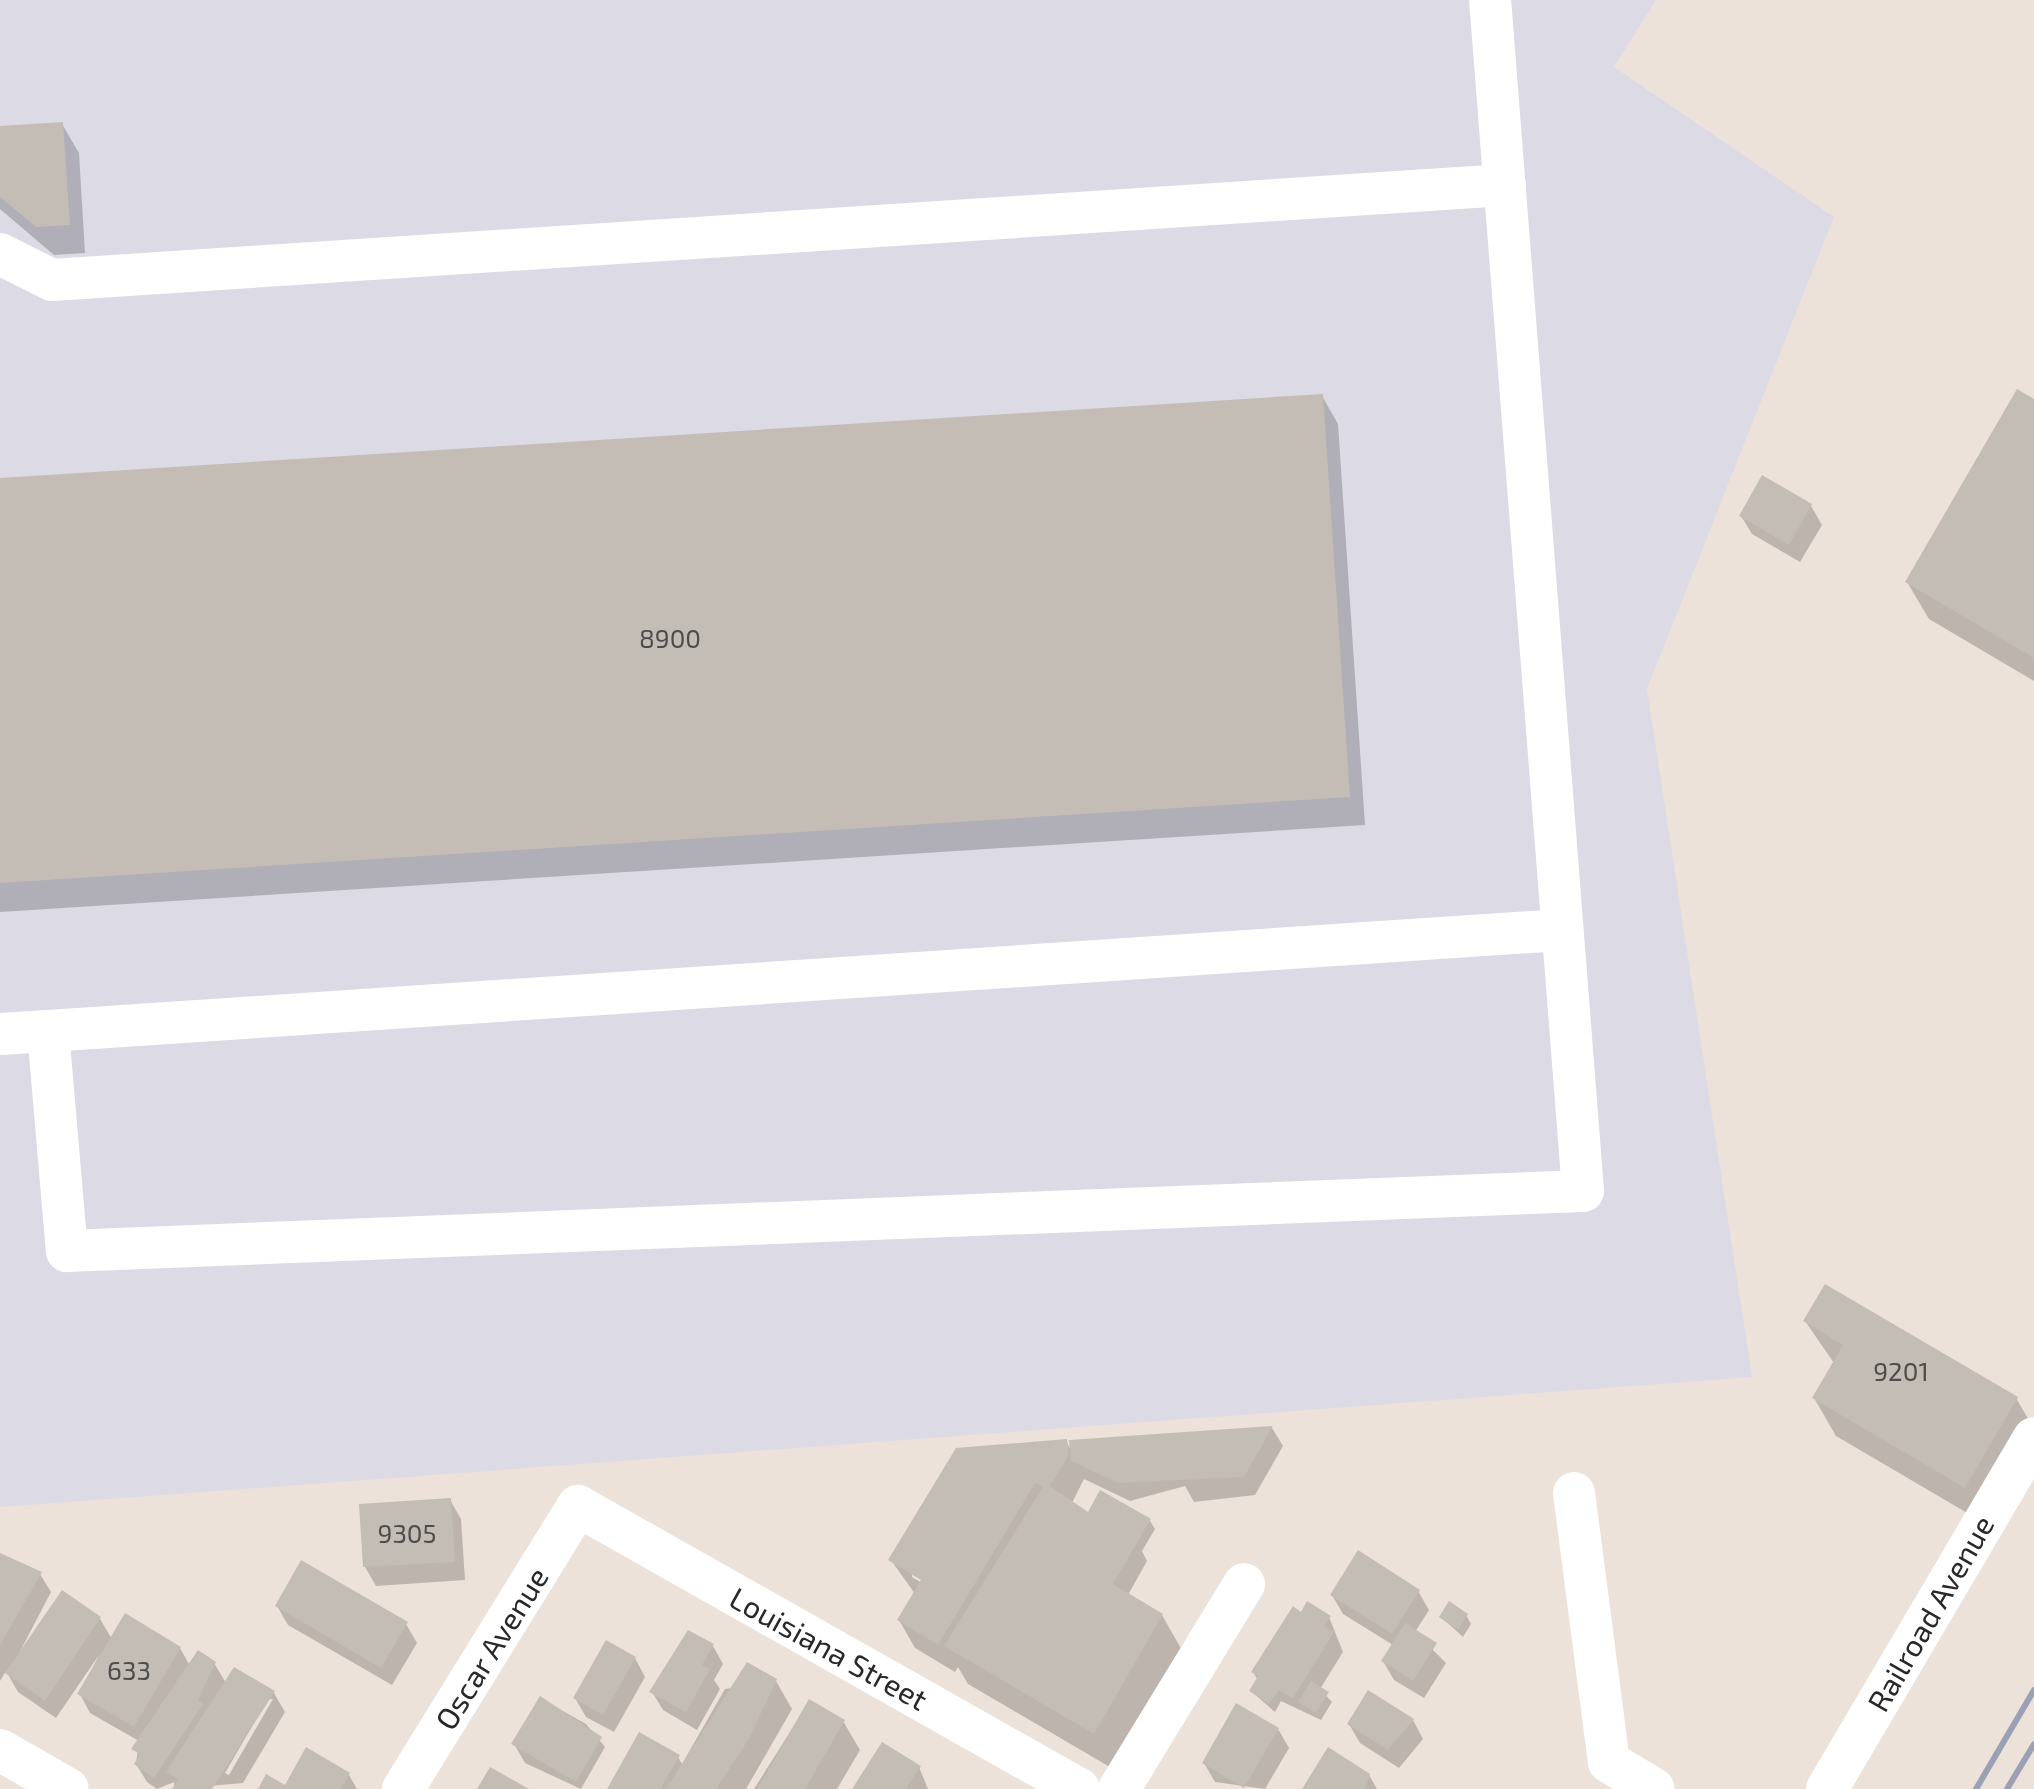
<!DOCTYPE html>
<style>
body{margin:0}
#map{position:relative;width:2034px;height:1789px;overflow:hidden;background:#ece2d9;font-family:"Exo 2",sans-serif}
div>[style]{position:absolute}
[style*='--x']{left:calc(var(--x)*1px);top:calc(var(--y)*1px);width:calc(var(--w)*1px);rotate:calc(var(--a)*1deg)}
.industrial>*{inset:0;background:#dcdae4}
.shadow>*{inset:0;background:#0003}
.building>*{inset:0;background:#c3bdb5}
.minor>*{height:42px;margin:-21px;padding:0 21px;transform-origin:21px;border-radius:21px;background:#fff}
.rail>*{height:6px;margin:-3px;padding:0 3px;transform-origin:3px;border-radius:3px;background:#9ba1b4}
span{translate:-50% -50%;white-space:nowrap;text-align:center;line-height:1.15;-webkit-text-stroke:6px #fff;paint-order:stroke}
.number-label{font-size:26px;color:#4f4d4b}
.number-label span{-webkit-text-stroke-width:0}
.street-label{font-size:30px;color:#282828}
</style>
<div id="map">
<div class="industrial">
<div style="clip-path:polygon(0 0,1656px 0,1614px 67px,1834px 217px,1647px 689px,1752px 1377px,0 1507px)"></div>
</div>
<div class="shadow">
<div style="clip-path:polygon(62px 124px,79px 153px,85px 253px,54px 255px,0 209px,0 128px)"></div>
<div style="clip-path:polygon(1322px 396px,1338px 424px,1365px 825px,0 912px,0 480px)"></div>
<div style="clip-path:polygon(2034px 401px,2034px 681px,1929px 619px,1907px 582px)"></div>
<div style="clip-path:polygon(1811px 506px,1822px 525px,1800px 562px,1752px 534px,1741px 516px)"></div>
<div style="clip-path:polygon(1805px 1321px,2016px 1398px,2034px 1429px,1986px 1524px,1836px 1436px,1814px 1398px,1834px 1363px)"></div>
<div style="clip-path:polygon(evenodd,1272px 1428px,1283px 1446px,1255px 1495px,1194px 1502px,1185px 1486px,1130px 1501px,1084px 1479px,1071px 1505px,1094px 1518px,1150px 1521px,1155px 1529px,1142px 1551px,1147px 1561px,1128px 1595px,1162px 1615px,1183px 1652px,1115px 1770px,968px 1684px,958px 1667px,955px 1672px,915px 1648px,899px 1620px,915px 1594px,891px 1560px,1066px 1441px,1072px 1452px,1272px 1428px,912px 1572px,931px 1583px,929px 1587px,912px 1577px,912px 1572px)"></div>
<div style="clip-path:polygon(450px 1500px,461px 1519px,465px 1580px,376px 1586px,365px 1567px)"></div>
<div style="clip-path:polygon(evenodd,0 1554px,40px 1574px,51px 1592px,14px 1663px,100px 1619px,112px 1639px,180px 1648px,190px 1666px,214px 1663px,226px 1683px,235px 1670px,274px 1693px,285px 1712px,243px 1783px,174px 1789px,174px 1782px,157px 1789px,147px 1782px,136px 1764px,139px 1741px,90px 1713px,80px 1694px,99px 1655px,56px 1718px,18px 1692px,6px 1671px,0 1681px,0 1554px,268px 1699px,273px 1699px,229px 1775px,225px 1773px,268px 1699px)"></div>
<div style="clip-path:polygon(1418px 1591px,1429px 1610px,1415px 1632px,1446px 1663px,1424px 1698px,1394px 1680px,1383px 1661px,1393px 1645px,1343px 1614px,1332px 1595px)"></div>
<div style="clip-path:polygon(277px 1606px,406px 1624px,417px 1643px,392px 1685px,288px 1625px)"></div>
<div style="clip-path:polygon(1301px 1614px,1329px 1617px,1343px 1652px,1320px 1689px,1332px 1702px,1321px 1720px,1281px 1701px,1275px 1712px,1251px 1691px,1258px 1680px,1253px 1672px)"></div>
<div style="clip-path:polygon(1466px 1615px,1471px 1624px,1463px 1637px,1441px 1617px)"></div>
<div style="clip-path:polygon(713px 1646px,723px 1664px,714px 1680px,720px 1689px,697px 1730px,663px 1710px,652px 1692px)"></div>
<div style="clip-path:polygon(635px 1658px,645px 1677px,614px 1732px,586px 1717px,575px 1698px)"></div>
<div style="clip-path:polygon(776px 1681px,792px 1709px,746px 1789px,609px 1789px,678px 1757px,682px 1764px,725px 1689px)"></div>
<div style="clip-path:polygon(540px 1698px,586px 1724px,605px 1747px,581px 1789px,525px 1763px,514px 1744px)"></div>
<div style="clip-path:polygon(809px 1702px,843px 1721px,860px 1750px,837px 1789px,754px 1789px)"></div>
<div style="clip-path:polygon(1413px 1720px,1423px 1739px,1399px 1768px,1360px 1743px,1349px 1724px)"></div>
<div style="clip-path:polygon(1278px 1729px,1289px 1748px,1265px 1789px,1215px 1782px,1204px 1763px)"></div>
<div style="clip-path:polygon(919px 1767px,928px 1789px,855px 1789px)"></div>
<div style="clip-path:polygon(349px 1775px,357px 1789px,260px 1789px,285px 1788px)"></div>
<div style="clip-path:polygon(1369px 1775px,1377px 1789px,1305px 1789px)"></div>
</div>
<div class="building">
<div style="clip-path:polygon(63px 122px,70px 225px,36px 227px,0 197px,0 126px)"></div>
<div style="clip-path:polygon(2017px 389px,2034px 399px,2034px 658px,1905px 582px)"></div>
<div style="clip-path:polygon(1323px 394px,1350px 797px,0 883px,0 478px)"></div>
<div style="clip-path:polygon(1762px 475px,1812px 504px,1789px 545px,1739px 516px)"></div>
<div style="clip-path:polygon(1825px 1284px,2018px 1397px,1965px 1488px,1812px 1398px,1843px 1345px,1803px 1321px)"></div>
<div style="clip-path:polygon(1273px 1426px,1244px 1477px,1118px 1483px,1071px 1461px,1069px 1440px)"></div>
<div style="clip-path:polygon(1067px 1439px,1069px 1454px,1050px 1486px,1088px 1512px,1100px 1490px,1151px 1519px,1113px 1584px,1163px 1614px,1094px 1734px,944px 1646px,1043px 1487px,1035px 1483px,938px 1645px,897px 1620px,921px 1580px,888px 1560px,956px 1448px)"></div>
<div style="clip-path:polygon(451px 1498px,455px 1562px,363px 1567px,359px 1504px)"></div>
<div style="clip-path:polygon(1358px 1550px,1420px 1590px,1392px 1634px,1330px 1595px)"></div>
<div style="clip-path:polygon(0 1553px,42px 1572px,0 1645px)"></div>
<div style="clip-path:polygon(301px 1560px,408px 1622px,381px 1668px,275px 1606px)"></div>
<div style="clip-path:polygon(62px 1590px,101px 1617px,45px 1701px,5px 1673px)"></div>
<div style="clip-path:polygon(1307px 1601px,1331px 1616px,1324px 1626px,1334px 1632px,1293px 1698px,1279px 1690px,1269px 1704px,1249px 1691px,1258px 1676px,1251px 1672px,1293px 1606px,1301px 1612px)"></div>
<div style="clip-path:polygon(1449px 1601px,1468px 1614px,1458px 1630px,1439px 1617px)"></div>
<div style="clip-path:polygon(125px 1613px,181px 1647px,134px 1727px,77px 1694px)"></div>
<div style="clip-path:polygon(1405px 1623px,1437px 1643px,1413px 1681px,1381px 1661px)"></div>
<div style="clip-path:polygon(688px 1630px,714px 1644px,702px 1665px,710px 1669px,686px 1712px,649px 1692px)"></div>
<div style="clip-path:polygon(606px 1640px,636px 1657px,603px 1715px,573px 1698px)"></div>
<div style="clip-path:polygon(198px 1650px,216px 1662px,198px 1700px,203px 1704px,154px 1778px,134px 1764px,140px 1754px,131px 1749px)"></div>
<div style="clip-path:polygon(747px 1662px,777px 1679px,749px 1739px,716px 1789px,666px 1789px)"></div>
<div style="clip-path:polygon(234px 1667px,275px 1691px,212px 1789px,172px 1789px,178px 1779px,166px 1772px)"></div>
<div style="clip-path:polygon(1311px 1681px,1329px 1692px,1316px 1713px,1298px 1702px)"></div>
<div style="clip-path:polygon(1368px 1690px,1414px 1719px,1388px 1750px,1347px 1724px)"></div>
<div style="clip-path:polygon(540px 1696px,602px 1737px,576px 1782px,511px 1744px)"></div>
<div style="clip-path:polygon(809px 1699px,845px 1720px,805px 1789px,757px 1789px)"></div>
<div style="clip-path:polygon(1236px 1703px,1279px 1728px,1244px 1788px,1202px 1763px)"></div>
<div style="clip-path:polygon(639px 1732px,680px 1755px,660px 1789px,607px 1789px)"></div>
<div style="clip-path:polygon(882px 1742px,921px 1766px,906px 1789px,852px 1789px)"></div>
<div style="clip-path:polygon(306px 1747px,350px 1773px,341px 1789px,258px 1789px,266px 1774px,285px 1785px)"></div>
<div style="clip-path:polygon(1328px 1747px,1370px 1774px,1365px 1789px,1302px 1789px)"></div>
<div style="clip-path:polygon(490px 1767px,529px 1789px,477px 1789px)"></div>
</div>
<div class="minor">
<div style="--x:0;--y:254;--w:58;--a:26.6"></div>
<div style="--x:52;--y:280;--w:1456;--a:-3.74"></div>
<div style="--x:48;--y:1031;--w:1517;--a:-3.82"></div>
<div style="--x:0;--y:1034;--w:48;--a:-3.6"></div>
<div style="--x:48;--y:1031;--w:221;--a:85.1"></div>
<div style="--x:67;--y:1251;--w:1517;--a:-2.27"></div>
<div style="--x:1583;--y:1191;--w:1195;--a:-94.46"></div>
<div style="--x:1574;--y:1493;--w:271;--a:82.6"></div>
<div style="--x:1609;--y:1762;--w:52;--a:31"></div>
<div style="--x:0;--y:1750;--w:78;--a:29.8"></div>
<div style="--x:403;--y:1789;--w:333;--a:-58.3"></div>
<div style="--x:578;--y:1506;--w:575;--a:29.46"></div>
<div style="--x:1119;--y:1789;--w:240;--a:-58.6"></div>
<div style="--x:1827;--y:1789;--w:407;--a:-59.5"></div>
</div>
<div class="rail">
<div style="--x:1976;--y:1789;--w:115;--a:-59.6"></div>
<div style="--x:2007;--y:1789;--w:52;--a:-59"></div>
</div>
<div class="number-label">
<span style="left:670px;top:638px">8900</span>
<span style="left:1901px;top:1371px">9201</span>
<span style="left:407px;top:1533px">9305</span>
<span style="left:129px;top:1670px">633</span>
</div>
<div class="street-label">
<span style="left:1930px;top:1613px;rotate:-60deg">Railroad Avenue</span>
<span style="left:491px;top:1648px;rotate:-58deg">Oscar Avenue</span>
<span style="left:829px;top:1648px;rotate:29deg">Louisiana Street</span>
</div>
</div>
